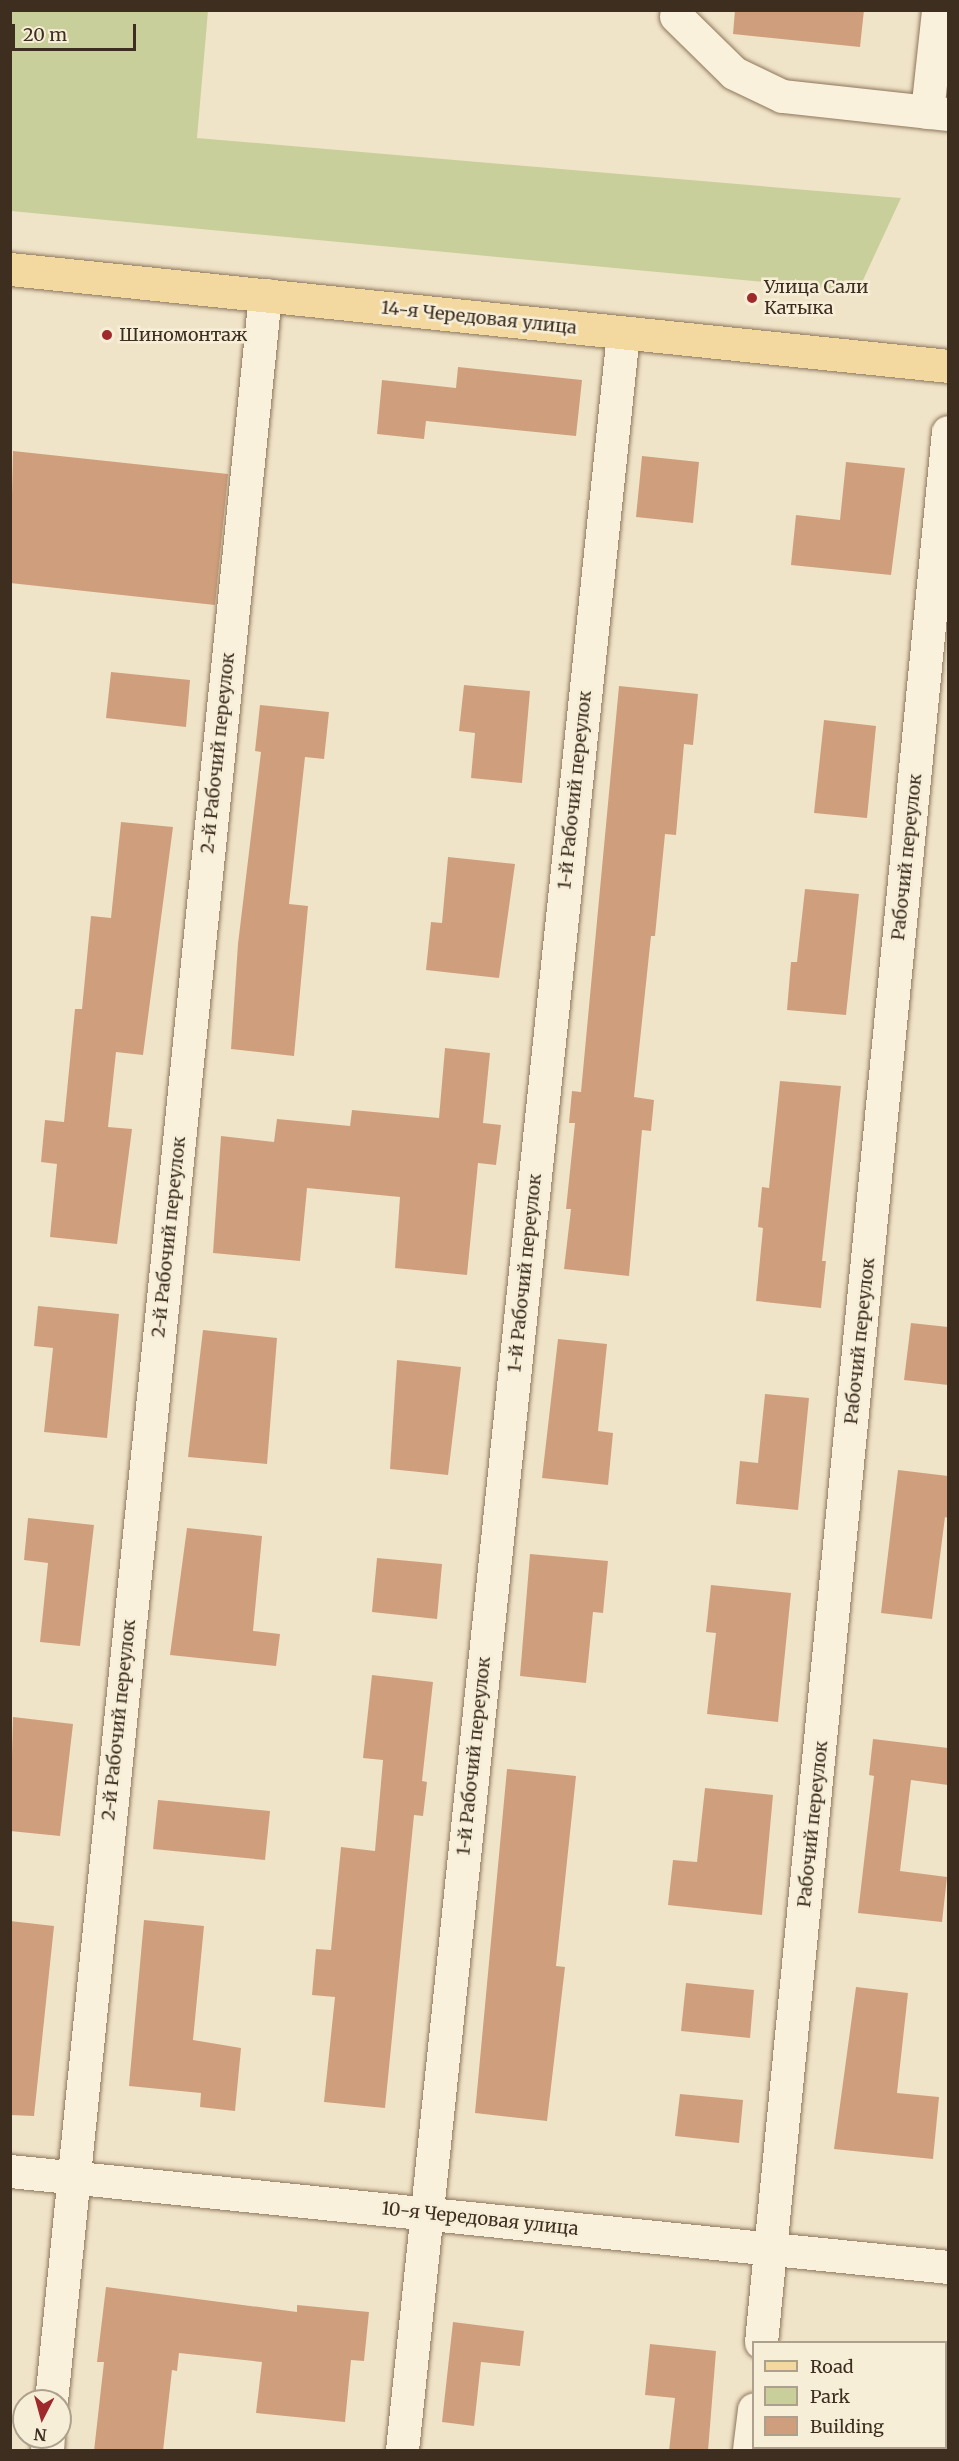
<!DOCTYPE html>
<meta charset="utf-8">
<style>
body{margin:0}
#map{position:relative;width:959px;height:2461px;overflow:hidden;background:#f0e4c8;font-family:Merriweather,serif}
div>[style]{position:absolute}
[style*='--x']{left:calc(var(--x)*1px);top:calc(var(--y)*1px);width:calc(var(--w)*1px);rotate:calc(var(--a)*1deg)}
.green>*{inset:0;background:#c9cf9b}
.building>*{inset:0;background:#cf9f7d}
.roads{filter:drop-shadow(0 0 2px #8d765c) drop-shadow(0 0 2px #8d765c)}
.minor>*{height:33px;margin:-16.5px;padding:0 16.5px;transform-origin:16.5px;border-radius:16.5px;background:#faf1dc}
.major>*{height:33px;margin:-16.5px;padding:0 16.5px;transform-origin:16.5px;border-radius:16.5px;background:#f3d9a0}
.dots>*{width:16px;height:16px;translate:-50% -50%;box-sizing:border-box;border:3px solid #f7eed8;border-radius:50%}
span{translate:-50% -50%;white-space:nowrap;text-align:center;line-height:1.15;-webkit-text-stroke:5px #f7eed8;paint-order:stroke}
.poi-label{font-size:18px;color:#3d2e20}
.left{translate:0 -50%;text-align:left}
.street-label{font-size:18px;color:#3d2e20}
.frame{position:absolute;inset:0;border:12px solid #3d2e20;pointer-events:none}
.legend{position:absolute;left:752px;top:2341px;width:195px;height:108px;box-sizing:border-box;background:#f7eed8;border:2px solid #ada18e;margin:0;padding:8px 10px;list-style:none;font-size:18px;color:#3d2e20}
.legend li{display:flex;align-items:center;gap:12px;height:30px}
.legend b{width:30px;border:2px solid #ada18e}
.north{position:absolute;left:12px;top:2389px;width:60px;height:60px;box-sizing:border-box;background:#f7eed8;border:2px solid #ada18e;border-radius:50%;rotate:186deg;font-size:16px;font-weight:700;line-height:24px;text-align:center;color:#3d2e20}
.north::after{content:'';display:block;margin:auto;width:21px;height:27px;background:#9e2a2b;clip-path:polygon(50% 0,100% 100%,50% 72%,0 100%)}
.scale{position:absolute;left:12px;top:24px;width:124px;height:27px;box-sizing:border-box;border:3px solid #3d2e20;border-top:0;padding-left:8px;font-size:18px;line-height:21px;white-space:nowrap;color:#3d2e20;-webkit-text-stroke:4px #f7eed8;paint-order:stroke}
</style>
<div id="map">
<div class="green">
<div style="clip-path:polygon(10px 11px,208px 11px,197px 138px,901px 198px,858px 291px,11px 211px)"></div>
</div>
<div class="building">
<div style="clip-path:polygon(735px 10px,864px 10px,860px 47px,733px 34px)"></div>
<div style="clip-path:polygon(458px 367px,582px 380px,576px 436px,426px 421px,424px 439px,377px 434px,382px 380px,456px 388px)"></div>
<div style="clip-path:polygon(13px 451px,228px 474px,215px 605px,10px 583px)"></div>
<div style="clip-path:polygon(642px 456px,699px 462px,693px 523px,636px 517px)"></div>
<div style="clip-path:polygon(846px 462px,905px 468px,891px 575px,791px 565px,796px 515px,840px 520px)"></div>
<div style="clip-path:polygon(111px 672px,190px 680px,186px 727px,106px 718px)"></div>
<div style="clip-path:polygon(464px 685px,530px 691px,522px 783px,471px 778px,475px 733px,459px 731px)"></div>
<div style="clip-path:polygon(619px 686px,698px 694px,693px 745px,684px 744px,676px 835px,665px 834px,655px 936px,651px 936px,634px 1097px,654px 1100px,651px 1131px,642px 1130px,629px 1276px,564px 1269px,571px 1209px,566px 1209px,575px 1123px,569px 1123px,572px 1091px,581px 1092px)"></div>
<div style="clip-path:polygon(260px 705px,329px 712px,324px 759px,305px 757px,289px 904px,308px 906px,294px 1056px,231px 1049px,238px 944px,261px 752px,255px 751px)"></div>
<div style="clip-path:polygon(824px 720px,876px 726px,867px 818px,814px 813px)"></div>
<div style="clip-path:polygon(121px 822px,173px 827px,143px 1055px,116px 1052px,108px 1127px,132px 1129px,117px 1244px,50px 1237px,57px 1164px,41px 1162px,45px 1120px,64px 1122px,75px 1009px,82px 1009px,91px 916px,111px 918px)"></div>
<div style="clip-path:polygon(448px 857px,515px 864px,499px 978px,426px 970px,431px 922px,442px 923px)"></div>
<div style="clip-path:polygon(805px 889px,859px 894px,846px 1015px,787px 1010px,791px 962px,797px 962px)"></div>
<div style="clip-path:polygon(445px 1048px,490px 1053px,483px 1123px,501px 1125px,496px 1165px,478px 1163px,467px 1275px,395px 1268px,400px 1197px,307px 1188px,300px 1261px,213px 1253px,221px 1136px,274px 1142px,277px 1119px,350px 1126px,352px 1110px,439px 1118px)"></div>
<div style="clip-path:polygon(780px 1081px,841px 1086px,822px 1261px,826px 1261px,821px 1308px,756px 1301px,763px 1228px,758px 1227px,762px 1187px,769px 1188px)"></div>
<div style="clip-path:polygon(38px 1306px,119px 1314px,107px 1438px,44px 1432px,53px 1348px,34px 1346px)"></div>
<div style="clip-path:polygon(911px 1323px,948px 1327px,948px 1385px,904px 1380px)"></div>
<div style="clip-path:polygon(203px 1330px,277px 1338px,267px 1464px,188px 1457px)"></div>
<div style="clip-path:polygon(558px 1339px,607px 1344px,598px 1431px,613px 1433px,608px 1485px,542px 1478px)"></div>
<div style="clip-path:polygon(397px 1360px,461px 1367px,448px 1475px,390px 1469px)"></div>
<div style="clip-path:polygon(765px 1394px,809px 1398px,798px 1510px,736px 1504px,740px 1461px,758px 1463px)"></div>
<div style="clip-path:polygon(898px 1470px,948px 1476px,948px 1518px,945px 1517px,932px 1619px,881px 1613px)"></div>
<div style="clip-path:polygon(28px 1518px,94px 1525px,80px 1646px,40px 1642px,48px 1563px,24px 1560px)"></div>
<div style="clip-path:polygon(187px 1528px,262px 1536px,253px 1631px,280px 1634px,276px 1666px,170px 1655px)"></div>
<div style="clip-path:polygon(530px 1554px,608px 1561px,603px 1613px,593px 1612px,586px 1683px,520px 1676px)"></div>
<div style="clip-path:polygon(377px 1558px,442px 1564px,437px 1619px,372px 1612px)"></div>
<div style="clip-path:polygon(711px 1585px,791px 1593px,778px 1722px,707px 1714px,716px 1633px,706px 1632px)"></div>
<div style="clip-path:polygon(372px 1675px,433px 1682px,422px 1781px,427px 1782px,423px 1816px,414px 1815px,385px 2108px,324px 2102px,335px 1997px,312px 1995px,316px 1949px,331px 1950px,341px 1847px,375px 1851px,383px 1760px,363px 1758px)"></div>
<div style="clip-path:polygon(13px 1717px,73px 1724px,60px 1836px,10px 1831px)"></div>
<div style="clip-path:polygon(873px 1739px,948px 1748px,948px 1785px,911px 1780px,900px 1871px,947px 1877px,942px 1922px,858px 1913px,874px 1776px,869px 1775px)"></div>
<div style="clip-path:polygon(507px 1769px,576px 1776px,556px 1966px,565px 1967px,547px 2121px,475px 2113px)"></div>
<div style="clip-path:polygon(705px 1788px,773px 1795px,762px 1915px,668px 1905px,673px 1860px,697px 1862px)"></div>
<div style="clip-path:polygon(158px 1800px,270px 1811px,265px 1860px,153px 1849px)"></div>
<div style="clip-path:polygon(144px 1920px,204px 1926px,193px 2040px,241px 2048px,235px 2111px,200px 2107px,201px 2093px,129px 2086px)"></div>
<div style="clip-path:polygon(10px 1921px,54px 1926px,34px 2116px,10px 2115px)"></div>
<div style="clip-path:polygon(686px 1983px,754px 1990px,750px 2038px,681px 2031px)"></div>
<div style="clip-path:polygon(856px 1987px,908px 1993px,897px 2093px,939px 2097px,933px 2159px,834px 2149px)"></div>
<div style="clip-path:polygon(680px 2094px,743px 2100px,739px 2143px,675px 2136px)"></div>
<div style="clip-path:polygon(106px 2287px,297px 2312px,297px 2305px,369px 2312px,364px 2361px,351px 2360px,345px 2422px,256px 2413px,262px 2362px,179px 2353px,177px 2371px,172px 2370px,163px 2451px,94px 2451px,104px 2362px,97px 2362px)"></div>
<div style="clip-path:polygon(453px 2322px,524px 2331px,520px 2366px,481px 2362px,474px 2426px,442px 2422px)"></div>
<div style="clip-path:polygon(650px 2344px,716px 2351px,708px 2451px,669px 2451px,675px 2398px,645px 2395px)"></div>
</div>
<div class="roads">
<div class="minor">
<div style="--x:676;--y:16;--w:81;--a:44.5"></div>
<div style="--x:734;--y:73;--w:53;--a:25.6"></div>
<div style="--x:782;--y:96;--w:167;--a:6.2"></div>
<div style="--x:927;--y:112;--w:103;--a:-83.8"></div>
<div style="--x:10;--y:2171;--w:943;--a:5.84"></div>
<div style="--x:761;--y:2342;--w:1919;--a:-84.41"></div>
<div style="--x:51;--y:2401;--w:2117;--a:-84.2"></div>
<div style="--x:47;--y:2450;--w:13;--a:-86"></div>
<div style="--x:402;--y:2450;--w:2129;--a:-84.04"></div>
<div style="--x:749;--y:2450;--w:41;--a:-83"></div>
</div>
<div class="major">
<div style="--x:10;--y:269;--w:943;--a:5.9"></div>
</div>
</div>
<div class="dots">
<div style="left:752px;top:298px;background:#9e2a2b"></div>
<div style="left:107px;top:335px;background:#9e2a2b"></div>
</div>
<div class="poi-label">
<span class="left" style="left:764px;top:298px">Улица Сали<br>Катыка</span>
<span class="left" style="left:119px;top:335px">Шиномонтаж</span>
</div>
<div class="street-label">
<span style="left:479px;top:318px;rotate:6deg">14-я Чередовая улица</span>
<span style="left:218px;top:753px;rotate:-84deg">2-й Рабочий переулок</span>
<span style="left:575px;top:790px;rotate:-84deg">1-й Рабочий переулок</span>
<span style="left:907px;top:857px;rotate:-84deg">Рабочий переулок</span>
<span style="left:169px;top:1237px;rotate:-84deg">2-й Рабочий переулок</span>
<span style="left:525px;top:1273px;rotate:-84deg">1-й Рабочий переулок</span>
<span style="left:860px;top:1341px;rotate:-84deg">Рабочий переулок</span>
<span style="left:119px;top:1720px;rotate:-84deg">2-й Рабочий переулок</span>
<span style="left:474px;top:1756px;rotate:-84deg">1-й Рабочий переулок</span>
<span style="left:813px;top:1824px;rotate:-84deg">Рабочий переулок</span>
<span style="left:480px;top:2219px;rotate:6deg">10-я Чередовая улица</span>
</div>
<div class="frame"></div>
<ul class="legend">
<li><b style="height:8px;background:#f3d9a0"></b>Road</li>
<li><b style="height:16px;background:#c9cf9b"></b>Park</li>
<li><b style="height:16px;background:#cf9f7d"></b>Building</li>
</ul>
<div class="north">N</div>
<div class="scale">20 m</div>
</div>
